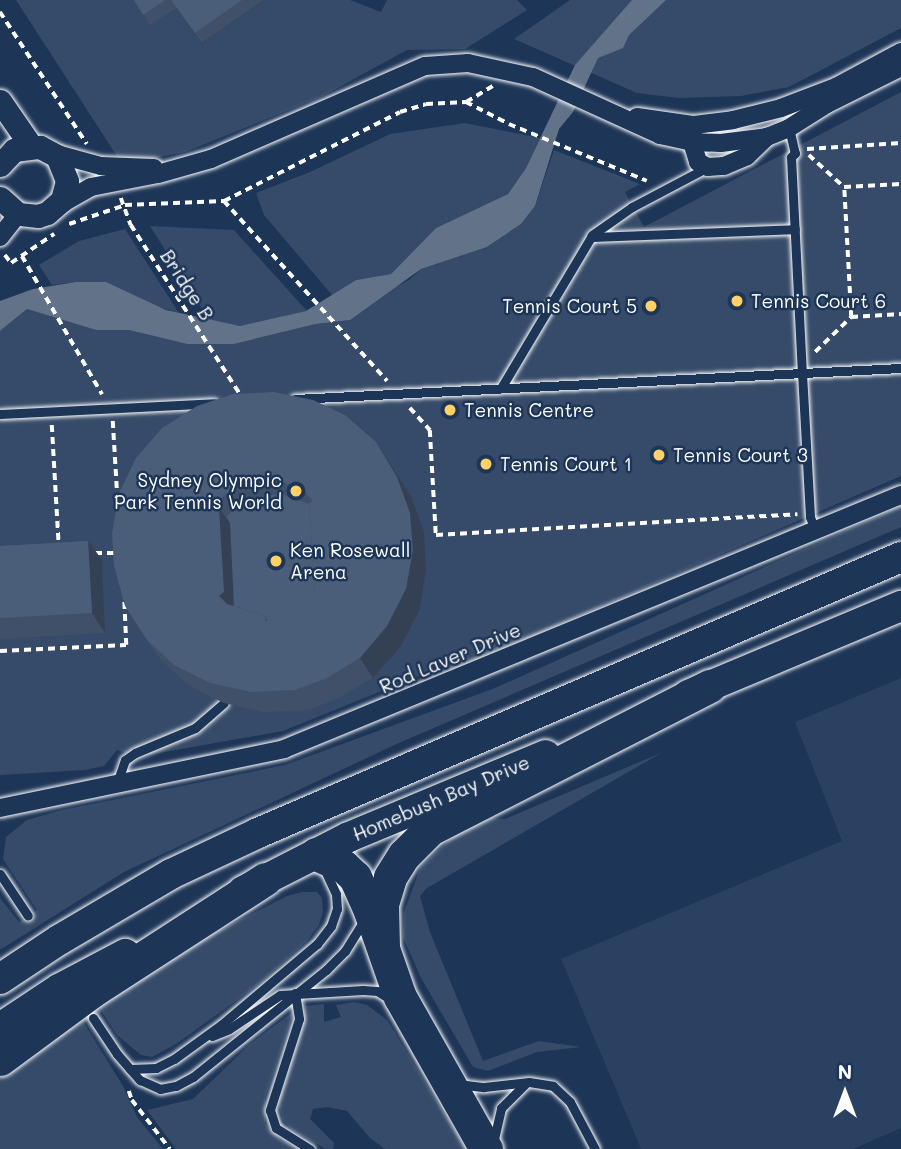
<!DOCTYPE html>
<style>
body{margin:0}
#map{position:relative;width:901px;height:1149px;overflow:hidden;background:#1d3557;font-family:Mali,sans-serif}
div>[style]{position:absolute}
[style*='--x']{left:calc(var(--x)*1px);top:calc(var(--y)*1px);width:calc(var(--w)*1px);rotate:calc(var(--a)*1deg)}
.built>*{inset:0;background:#2a4161}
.green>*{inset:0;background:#364b69}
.water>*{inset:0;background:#617289}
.path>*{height:3.5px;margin-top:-1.75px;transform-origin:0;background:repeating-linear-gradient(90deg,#fff 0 7px,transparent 0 12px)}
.roads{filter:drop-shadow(0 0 2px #fff) drop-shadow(0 0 2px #fff)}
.service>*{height:9px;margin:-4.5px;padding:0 4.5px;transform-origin:4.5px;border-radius:4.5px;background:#1d3557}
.minor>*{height:18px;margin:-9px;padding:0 9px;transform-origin:9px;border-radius:9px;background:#1d3557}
.tertiary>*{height:23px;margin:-11.5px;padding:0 11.5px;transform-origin:11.5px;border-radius:11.5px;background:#1d3557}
.trunk>*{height:30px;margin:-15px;padding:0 15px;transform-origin:15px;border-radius:15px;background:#1d3557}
.motorway>*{height:33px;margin:-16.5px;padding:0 16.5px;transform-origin:16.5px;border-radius:16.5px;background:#1d3557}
.wall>*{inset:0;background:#405068}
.shaded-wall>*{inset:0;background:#344155}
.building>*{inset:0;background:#4a5d79}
.dots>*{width:19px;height:19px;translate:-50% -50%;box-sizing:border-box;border:4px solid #1d3557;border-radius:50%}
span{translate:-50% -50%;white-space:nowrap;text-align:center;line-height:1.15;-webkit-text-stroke:5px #1d3557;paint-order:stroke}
.street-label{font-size:19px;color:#fff}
.poi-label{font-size:19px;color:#fff}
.left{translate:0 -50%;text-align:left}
.right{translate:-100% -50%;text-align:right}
.north{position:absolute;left:810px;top:1058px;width:70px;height:70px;-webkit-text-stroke:5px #1d3557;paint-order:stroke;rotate:0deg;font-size:19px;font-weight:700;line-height:28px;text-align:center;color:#fff}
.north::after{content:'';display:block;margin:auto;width:24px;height:32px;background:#fff;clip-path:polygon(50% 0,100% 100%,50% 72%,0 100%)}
</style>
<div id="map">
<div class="built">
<div style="clip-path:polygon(901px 678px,901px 1128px,853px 1149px,641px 1149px,561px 959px,842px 841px,795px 722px)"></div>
</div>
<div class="green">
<div style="clip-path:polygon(16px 0,134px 0,176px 8px,202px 43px,264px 0,350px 0,381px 12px,387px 0,517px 0,527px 10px,465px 49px,407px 50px,321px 97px,185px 152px,122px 164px)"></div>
<div style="clip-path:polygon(570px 0,901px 0,901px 28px,789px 87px,741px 96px,679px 98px,637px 93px,514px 39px)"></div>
<div style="clip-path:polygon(901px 92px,901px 476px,456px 669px,450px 672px,448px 664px,283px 731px,136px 757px,117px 750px,104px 766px,85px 770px,0 775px,0 331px,27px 309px,96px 330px,129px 330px,187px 344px,234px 344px,316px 324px,350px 320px,379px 296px,409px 280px,421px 269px,487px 247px,521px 224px,535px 206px,554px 150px,640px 184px,625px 192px,644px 227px)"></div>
<div style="clip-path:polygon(465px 123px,540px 138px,526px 168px,508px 194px,436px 228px,391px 274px,356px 280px,332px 295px,264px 215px,256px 193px,310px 172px,390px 134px)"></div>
<div style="clip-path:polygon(150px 226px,234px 230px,307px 311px,240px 326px,209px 320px)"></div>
<div style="clip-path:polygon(125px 229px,179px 313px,76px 282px,52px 285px,39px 265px,79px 241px)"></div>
<div style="clip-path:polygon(901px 506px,901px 527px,401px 742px,124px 872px,0 950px,0 898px,19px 922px,37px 910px,3px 859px,6px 837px,27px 820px,58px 811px,285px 765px,495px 688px)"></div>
<div style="clip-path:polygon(663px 752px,427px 888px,420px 896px,430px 932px,483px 1061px,539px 1041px,581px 1047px,537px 1052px,488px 1071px,473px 1067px,421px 978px,403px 937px,404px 912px,421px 866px,455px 835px,492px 818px,505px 819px)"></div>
<div style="clip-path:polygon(302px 892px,317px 892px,322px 898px,323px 912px,319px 925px,306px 942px,259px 984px,176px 1044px,152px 1057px,141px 1055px,117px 1035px,102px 1012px,84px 1023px,123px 1086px,137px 1117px,163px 1149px,0 1149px,0 1075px,103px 999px,179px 951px,287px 896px)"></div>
<div style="clip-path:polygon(354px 1002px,367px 1005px,387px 1020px,466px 1149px,385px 1149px,370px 1138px,347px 1111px,327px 1107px,313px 1109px,310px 1119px,334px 1143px,333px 1149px,326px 1149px,292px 1130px,283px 1120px,277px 1100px,302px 1028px,305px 1006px,324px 1004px,324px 1022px,341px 1017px,336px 1005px)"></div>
<div style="clip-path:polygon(294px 1011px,265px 1098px,265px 1124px,281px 1140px,299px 1149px,176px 1149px,147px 1110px,193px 1099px,249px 1045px)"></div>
</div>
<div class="water">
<div style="clip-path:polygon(632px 0,666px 0,629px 35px,623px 48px,598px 58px,573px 112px,559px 129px,535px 206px,521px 224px,487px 247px,421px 269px,350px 320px,316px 324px,234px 344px,187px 344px,129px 330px,96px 330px,27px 309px,0 331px,0 301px,33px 289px,76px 282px,106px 282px,166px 310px,240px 326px,306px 311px,356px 280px,391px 274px,436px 228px,508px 194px,526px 168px,575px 65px)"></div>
</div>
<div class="path">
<div style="--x:0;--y:12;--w:158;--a:56.6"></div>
<div style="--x:466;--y:102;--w:48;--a:27.1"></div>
<div style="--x:509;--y:124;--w:149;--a:22.4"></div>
<div style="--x:807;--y:149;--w:94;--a:-3.7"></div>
<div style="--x:809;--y:155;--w:47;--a:42.4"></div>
<div style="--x:844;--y:187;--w:57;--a:-3"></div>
<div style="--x:121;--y:198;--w:29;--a:70"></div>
<div style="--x:131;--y:225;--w:205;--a:57.2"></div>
<div style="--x:224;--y:201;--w:243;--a:47.8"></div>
<div style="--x:69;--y:224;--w:59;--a:-18.7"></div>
<div style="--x:125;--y:205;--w:99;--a:-2.3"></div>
<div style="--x:224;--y:201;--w:197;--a:-26.8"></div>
<div style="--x:400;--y:112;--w:27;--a:-17"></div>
<div style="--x:426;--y:104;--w:40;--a:-2.9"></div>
<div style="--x:466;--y:102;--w:31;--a:-31"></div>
<div style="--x:5;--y:255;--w:10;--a:53"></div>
<div style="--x:11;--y:263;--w:52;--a:-34"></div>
<div style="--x:22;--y:256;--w:160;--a:59.9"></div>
<div style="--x:851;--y:317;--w:50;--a:-3.4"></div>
<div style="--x:815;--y:352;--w:50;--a:-44.2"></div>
<div style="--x:851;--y:317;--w:130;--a:-93.1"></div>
<div style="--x:410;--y:408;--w:30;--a:48"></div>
<div style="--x:430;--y:430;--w:105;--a:86.7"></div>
<div style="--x:436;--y:535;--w:362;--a:-3.3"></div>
<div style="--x:113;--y:421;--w:83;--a:86.6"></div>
<div style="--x:52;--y:425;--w:121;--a:86.7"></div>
<div style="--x:95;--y:553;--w:20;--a:0"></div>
<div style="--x:0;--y:651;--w:126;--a:-2.7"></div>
<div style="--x:126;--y:645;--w:46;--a:-92.5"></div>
<div style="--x:129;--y:1091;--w:9;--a:72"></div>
<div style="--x:132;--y:1100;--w:62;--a:52.2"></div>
</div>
<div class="roads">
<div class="service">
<div style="--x:789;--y:128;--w:26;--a:77"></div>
<div style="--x:795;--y:153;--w:6;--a:135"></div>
<div style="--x:791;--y:157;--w:216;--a:87.1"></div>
<div style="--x:802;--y:373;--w:144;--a:86.8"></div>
<div style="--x:810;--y:517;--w:14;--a:69"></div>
<div style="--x:592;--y:235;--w:49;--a:-35"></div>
<div style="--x:632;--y:207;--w:84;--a:-27.8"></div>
<div style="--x:501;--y:388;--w:176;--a:-59.2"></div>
<div style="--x:591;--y:237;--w:204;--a:-2.2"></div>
<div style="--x:295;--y:399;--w:607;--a:-2.93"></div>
<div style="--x:0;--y:414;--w:214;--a:-2.9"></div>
<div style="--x:117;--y:783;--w:24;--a:-71"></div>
<div style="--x:125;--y:760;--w:12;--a:-35"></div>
<div style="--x:135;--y:753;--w:65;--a:-22.6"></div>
<div style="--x:195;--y:728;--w:38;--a:-41"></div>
<div style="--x:0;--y:874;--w:50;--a:56.3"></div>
<div style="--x:295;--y:993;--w:26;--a:81"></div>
<div style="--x:299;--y:1019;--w:96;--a:107.7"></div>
<div style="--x:270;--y:1110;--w:19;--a:72"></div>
<div style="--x:276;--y:1128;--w:40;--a:32"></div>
<div style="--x:93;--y:1018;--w:43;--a:56.3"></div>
<div style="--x:117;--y:1054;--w:35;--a:49"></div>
<div style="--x:140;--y:1080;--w:22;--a:24"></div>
<div style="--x:160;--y:1089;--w:16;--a:-11"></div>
<div style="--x:176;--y:1086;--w:19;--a:-28"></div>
<div style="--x:193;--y:1077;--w:171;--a:-38.8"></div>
<div style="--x:326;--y:970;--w:27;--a:-45"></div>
<div style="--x:345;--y:951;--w:36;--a:-58"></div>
<div style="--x:212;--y:1036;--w:18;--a:-22"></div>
<div style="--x:229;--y:1029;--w:61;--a:-33.7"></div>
<div style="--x:280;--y:995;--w:83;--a:-3.4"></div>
<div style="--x:363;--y:990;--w:14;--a:4"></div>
<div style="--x:377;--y:991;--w:15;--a:32"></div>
<div style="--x:130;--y:1069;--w:26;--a:-2"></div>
<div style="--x:156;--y:1068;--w:20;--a:-27"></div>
<div style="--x:174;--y:1059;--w:58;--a:-35.9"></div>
<div style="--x:221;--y:1025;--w:126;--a:-40.2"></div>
<div style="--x:317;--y:944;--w:23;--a:-52"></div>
<div style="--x:331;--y:926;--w:18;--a:-71"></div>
<div style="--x:337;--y:909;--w:15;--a:-94"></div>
<div style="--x:336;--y:894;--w:26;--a:-115"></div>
<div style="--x:458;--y:1084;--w:26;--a:7"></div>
<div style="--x:484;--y:1087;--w:45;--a:-6.3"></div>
<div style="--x:529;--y:1082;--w:24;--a:9"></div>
<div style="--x:553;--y:1086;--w:23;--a:43"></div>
<div style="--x:570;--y:1102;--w:53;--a:62"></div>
<div style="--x:494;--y:1139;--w:32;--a:-77"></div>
<div style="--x:501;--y:1108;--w:34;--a:-45"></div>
</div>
<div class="minor">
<div style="--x:637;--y:117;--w:58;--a:8"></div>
<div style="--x:694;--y:125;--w:39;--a:-7"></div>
<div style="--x:733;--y:120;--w:49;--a:-14"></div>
<div style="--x:781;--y:108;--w:59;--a:-20.9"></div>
<div style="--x:836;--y:87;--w:74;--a:-28.3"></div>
<div style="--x:693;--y:134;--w:8;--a:97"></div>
<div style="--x:692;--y:142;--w:21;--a:73"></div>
<div style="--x:698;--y:162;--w:11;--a:27"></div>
<div style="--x:708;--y:167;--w:16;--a:-4"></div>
<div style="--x:724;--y:166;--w:25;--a:-23"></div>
<div style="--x:747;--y:156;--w:28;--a:-44"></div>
<div style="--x:53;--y:153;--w:50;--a:15.2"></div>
<div style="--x:101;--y:166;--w:53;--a:2.2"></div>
<div style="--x:56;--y:207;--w:40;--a:-29.7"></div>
<div style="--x:91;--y:187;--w:68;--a:-11"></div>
<div style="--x:158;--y:174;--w:55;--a:-15.8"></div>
<div style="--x:211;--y:159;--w:233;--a:-23.5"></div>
<div style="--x:425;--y:66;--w:43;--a:-4"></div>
<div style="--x:468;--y:63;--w:66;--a:12.2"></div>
<div style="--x:533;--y:77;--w:140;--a:24.5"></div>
<div style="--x:660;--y:135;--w:33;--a:12"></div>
<div style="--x:692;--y:142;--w:29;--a:2"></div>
<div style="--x:721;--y:143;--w:46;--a:-7.4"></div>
<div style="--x:767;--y:137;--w:24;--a:-22"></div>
<div style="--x:789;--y:128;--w:45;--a:-32.3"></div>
<div style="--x:827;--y:104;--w:83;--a:-26.6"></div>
<div style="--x:0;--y:237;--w:29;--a:-52"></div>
<div style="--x:0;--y:808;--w:290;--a:-11.7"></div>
<div style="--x:284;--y:749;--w:667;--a:-22.38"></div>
</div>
<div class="tertiary">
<div style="--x:0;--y:101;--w:55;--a:55.4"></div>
<div style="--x:0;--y:165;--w:21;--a:-47"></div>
<div style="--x:14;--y:150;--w:26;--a:-7"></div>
<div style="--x:40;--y:147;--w:19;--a:28"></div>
<div style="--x:57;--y:156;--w:27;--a:68"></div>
<div style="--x:67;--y:181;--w:20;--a:105"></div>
<div style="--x:62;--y:200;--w:20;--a:139"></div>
<div style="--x:47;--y:213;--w:9;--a:162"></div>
<div style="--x:38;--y:216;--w:20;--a:-174"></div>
<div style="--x:18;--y:214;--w:24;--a:-138"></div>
</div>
<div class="trunk">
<div style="--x:688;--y:695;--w:231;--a:-22.7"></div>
<div style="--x:243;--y:891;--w:119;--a:-27"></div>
<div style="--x:349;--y:837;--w:213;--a:-22.6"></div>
<div style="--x:0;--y:979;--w:71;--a:-33.5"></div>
<div style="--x:59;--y:940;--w:130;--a:-30.5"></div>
<div style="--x:171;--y:874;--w:96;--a:-25.2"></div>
<div style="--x:258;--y:833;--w:700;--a:-23.23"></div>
<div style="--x:0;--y:1028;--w:71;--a:-33.5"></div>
<div style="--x:59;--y:989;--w:75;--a:-27.9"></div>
</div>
<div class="motorway">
<div style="--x:316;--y:854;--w:30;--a:24"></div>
<div style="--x:343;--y:866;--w:16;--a:43"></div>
<div style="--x:355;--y:877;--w:37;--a:66"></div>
<div style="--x:370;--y:911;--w:91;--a:70.8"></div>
<div style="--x:400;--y:997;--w:175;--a:60.5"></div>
<div style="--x:383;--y:946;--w:42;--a:-91.4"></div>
<div style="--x:382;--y:904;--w:28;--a:-73"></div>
<div style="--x:390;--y:877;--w:26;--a:-58"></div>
<div style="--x:404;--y:855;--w:37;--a:-45"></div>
<div style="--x:430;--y:829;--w:314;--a:-27.1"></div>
<div style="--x:0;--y:1059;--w:114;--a:-36.5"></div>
<div style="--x:92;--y:991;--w:206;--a:-32.9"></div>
</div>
</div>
<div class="wall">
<div style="clip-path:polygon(134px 0,264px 0,202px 43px,176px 8px,150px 25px)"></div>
<div style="clip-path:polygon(389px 462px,411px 496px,424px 532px,426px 569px,420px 609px,401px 646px,373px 678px,339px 698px,309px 710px,264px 712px,224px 703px,188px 685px,161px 660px,147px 640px,119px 493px)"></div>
<div style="clip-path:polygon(88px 541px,102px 560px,105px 633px,0 639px,0 546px)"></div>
</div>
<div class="shaded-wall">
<div style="clip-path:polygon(376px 442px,411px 496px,424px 532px,426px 569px,420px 609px,401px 646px,373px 678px,360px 658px)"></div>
<div style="clip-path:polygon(219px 508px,233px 527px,234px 615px,219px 596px)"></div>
<div style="clip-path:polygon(88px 541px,102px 560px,105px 633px,92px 613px)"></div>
</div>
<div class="building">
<div style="clip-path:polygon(134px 0,165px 0,143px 15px)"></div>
<div style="clip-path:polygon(171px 0,242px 0,195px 33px)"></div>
<div style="clip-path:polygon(evenodd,274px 392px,313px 400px,345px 415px,376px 442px,397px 477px,410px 513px,413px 550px,406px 589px,387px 626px,360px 658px,325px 679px,295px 690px,251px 692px,210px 683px,174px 665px,147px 640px,125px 606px,114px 566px,112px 533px,119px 493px,136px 458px,162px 428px,197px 406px,233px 394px,274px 392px,257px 480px,280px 481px,304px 491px,313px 501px,309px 503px,315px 595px,295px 610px,275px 616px,275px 621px,265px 621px,265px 616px,227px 604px,219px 596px,224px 592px,219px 508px,215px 504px,229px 491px,257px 480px)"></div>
<div style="clip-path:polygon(282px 494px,309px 504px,315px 595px,295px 610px,275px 616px,275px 621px,268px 621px,265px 616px,234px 606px,230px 522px,226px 517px,239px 505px,256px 497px)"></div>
<div style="clip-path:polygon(88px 541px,92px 613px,0 618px,0 546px)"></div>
</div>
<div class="dots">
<div style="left:737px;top:301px;background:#ffd166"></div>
<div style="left:651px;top:306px;background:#ffd166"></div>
<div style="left:450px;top:410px;background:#ffd166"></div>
<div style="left:659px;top:455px;background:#ffd166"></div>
<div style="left:486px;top:464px;background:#ffd166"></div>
<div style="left:296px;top:491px;background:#ffd166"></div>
<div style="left:276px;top:561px;background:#ffd166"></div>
</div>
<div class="street-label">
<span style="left:187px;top:285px;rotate:57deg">Bridge B</span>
<span style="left:450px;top:658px;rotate:-23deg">Rod Laver Drive</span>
<span style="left:441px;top:798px;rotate:-23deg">Homebush Bay Drive</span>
</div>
<div class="poi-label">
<span class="left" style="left:751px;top:301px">Tennis Court 6</span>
<span class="right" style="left:637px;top:306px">Tennis Court 5</span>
<span class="left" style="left:464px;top:410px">Tennis Centre</span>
<span class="left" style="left:673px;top:455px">Tennis Court 3</span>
<span class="left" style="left:500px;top:464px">Tennis Court 1</span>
<span class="right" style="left:282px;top:491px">Sydney Olympic<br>Park Tennis World</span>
<span class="left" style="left:290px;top:561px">Ken Rosewall<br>Arena</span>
</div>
<div class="north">N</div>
</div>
